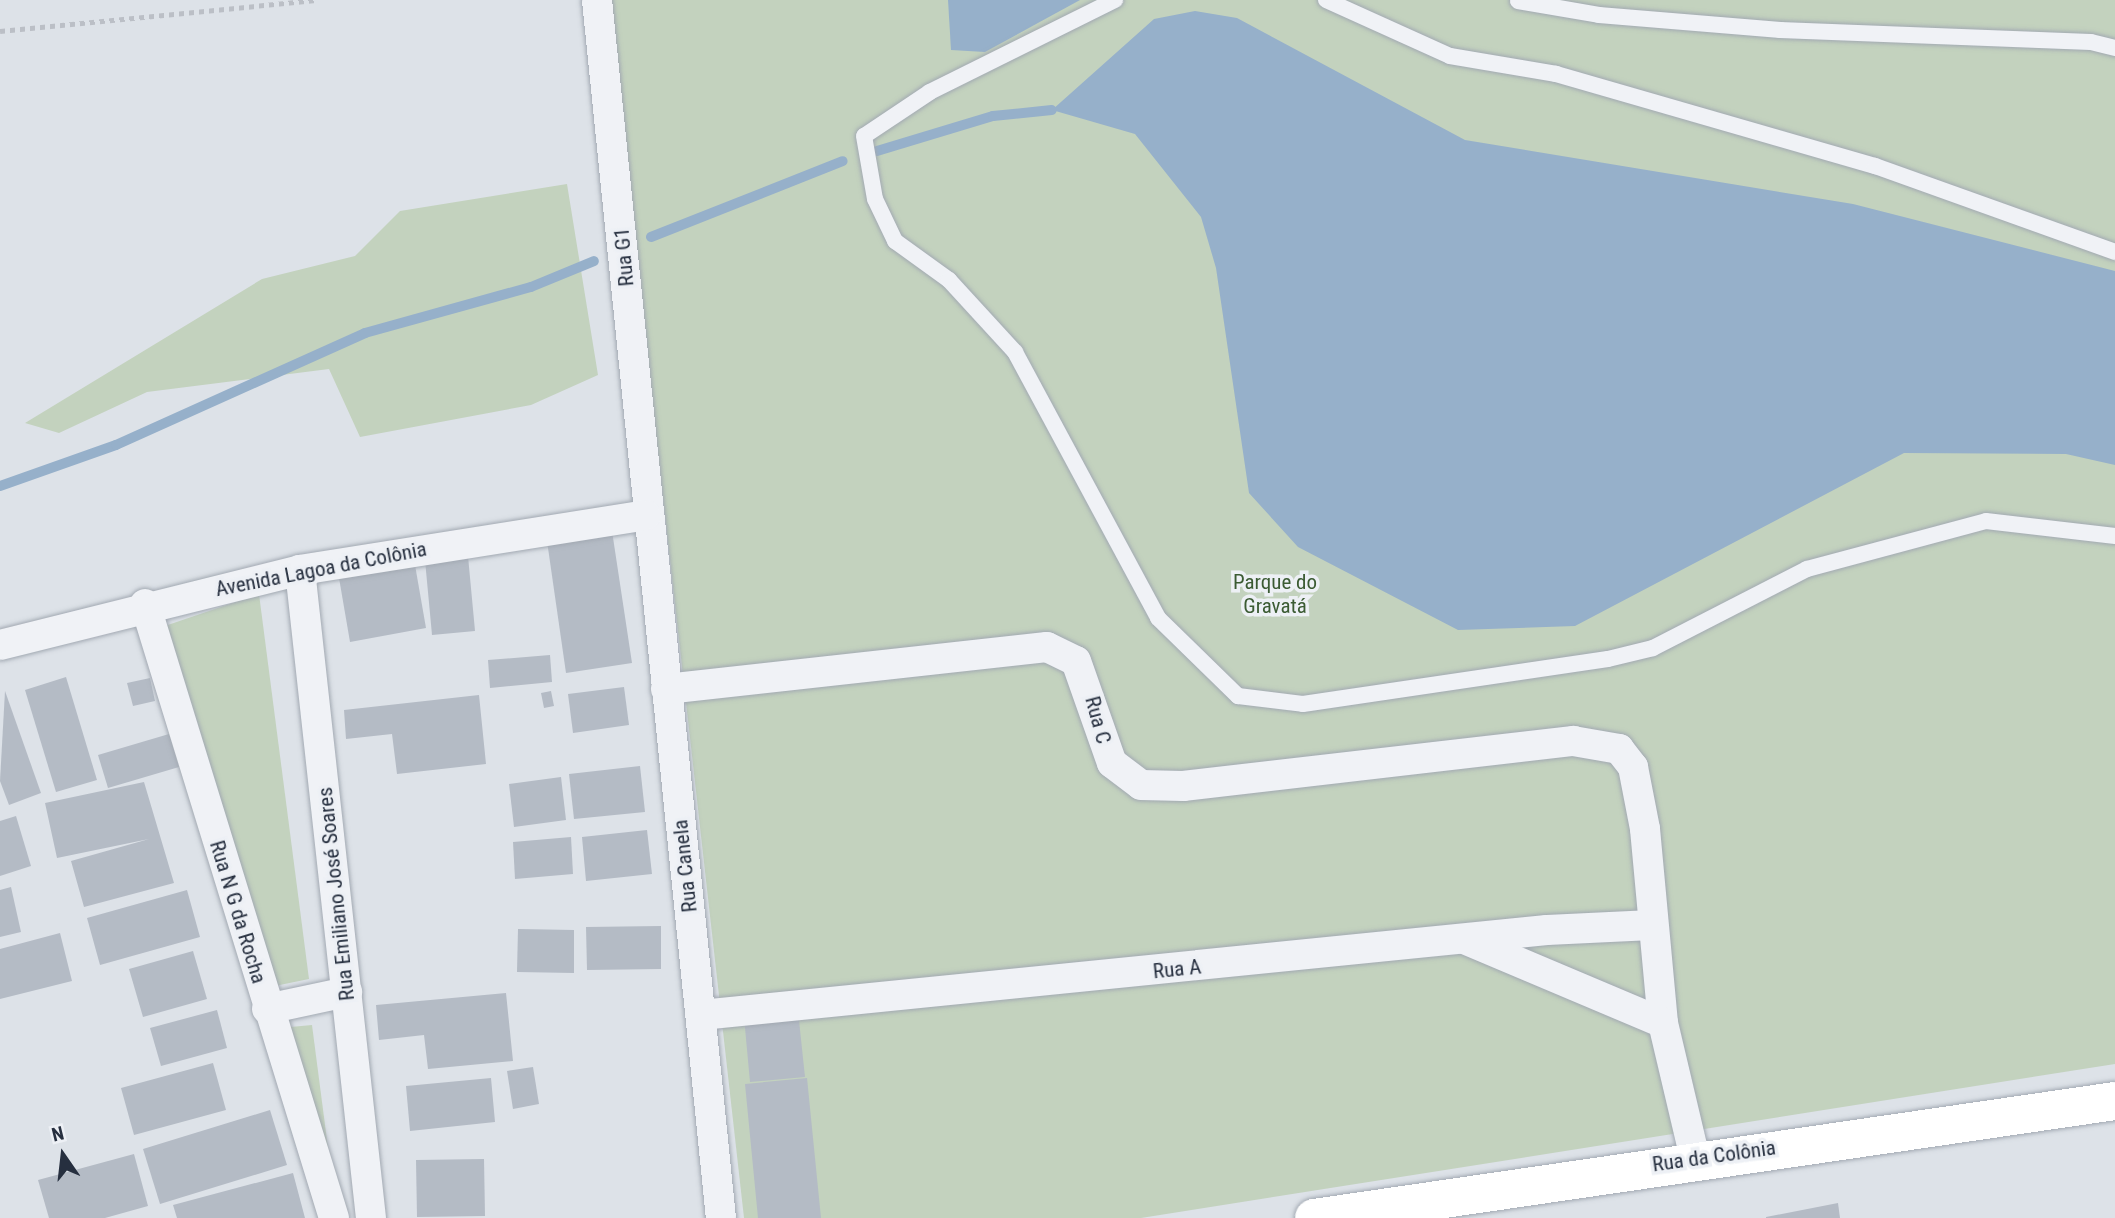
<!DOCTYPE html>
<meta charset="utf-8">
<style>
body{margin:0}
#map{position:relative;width:2115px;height:1218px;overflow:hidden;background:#dde2e8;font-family:"Roboto Condensed",sans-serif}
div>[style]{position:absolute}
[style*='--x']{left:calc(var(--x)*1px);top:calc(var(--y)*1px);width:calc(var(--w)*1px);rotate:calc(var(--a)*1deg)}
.green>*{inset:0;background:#c3d2be}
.water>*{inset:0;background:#96b0ca}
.stream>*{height:10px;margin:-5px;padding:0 5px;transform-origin:5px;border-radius:5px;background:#96b0ca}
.building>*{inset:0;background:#b4bbc5}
.path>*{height:4.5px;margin-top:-2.25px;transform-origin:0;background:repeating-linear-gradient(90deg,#bbbfc6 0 5px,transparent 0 10px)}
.roads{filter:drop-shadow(0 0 2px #a2a9b2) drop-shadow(0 0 2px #a2a9b2)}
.service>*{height:16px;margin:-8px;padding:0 8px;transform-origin:8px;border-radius:8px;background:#f0f2f6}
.minor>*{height:30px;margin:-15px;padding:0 15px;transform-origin:15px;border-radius:15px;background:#f0f2f6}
.secondary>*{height:38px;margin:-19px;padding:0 19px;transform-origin:19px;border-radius:19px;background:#fff}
span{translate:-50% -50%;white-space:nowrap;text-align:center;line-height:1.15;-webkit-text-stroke:7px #edf0f5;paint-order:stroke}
.street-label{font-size:21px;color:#262f3f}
.park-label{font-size:21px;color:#3b5b33}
.north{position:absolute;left:28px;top:1120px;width:70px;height:70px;-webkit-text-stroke:5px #edf0f5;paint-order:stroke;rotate:346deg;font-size:19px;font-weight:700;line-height:28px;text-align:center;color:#262f3f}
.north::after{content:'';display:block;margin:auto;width:24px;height:32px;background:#262f3f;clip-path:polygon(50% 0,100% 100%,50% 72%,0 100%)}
</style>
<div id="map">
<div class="green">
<div style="clip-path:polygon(607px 0,2115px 0,2115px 1064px,1141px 1218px,744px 1218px)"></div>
<div style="clip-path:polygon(567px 184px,598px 375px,531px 405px,360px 437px,329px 369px,147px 392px,59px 433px,25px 423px,262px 279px,355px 256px,400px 211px)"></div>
<div style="clip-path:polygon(259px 594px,309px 979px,270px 987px,159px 628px)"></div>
<div style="clip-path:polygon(312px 1025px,334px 1194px,280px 1028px)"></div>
</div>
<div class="water">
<div style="clip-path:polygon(948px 0,1080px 0,985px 52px,951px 50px)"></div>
<div style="clip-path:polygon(1195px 11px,1237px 18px,1465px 140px,1853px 204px,2115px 271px,2115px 465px,2066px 454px,1904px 453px,1575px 626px,1458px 630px,1298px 547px,1249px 493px,1216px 268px,1201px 217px,1135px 134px,1052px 110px,1154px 19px)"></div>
</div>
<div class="stream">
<div style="--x:877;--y:151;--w:121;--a:-16.8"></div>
<div style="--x:993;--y:116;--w:59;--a:-5.8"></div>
<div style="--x:651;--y:237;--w:206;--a:-21.6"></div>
<div style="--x:0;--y:486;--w:123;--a:-19.5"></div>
<div style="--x:116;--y:445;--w:273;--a:-24.2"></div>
<div style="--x:365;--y:333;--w:172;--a:-15.5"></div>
<div style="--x:531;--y:287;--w:68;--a:-22.4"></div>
</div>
<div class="building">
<div style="clip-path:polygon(612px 531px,632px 663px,566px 673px,547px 541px)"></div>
<div style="clip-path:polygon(468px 556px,475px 631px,432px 635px,425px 560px)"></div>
<div style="clip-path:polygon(415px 565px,426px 628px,350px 642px,339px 578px)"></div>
<div style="clip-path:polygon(550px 655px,552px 682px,490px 688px,488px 660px)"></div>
<div style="clip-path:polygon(66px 677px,97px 780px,56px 792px,25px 690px)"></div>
<div style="clip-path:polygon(150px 678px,155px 701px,133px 706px,127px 683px)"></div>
<div style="clip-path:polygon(624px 687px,629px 725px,573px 733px,568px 694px)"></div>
<div style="clip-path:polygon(5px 691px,41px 793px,9px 805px,0 781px)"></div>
<div style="clip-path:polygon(551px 691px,554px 706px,544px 708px,541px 693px)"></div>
<div style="clip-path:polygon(479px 695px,486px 764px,397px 774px,392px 734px,346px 739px,344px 710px)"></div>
<div style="clip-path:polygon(169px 734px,179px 767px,108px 788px,98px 755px)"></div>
<div style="clip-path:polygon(640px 766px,645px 812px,574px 819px,569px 774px)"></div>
<div style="clip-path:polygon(561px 777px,566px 820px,514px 827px,509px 784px)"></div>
<div style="clip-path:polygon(144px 782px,174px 883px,84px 907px,71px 861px,149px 839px,57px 858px,45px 803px)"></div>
<div style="clip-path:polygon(16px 816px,31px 866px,0 876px,0 821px)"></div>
<div style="clip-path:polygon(647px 830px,652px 874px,586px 881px,582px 837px)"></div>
<div style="clip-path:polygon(571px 837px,573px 874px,515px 879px,513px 842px)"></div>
<div style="clip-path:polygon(11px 887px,21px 932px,0 937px,0 890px)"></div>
<div style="clip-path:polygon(187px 890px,200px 937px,100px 965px,87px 918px)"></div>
<div style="clip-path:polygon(661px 926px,661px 969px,587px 970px,586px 927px)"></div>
<div style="clip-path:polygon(518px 929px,574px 930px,574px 973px,517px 972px)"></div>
<div style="clip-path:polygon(60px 933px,72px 981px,0 999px,0 949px)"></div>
<div style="clip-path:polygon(193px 951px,207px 999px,143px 1017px,129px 969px)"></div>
<div style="clip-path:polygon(506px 993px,513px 1061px,428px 1069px,424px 1035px,379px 1040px,376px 1005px)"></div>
<div style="clip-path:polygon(217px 1010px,227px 1048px,161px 1066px,150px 1028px)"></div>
<div style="clip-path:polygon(798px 1011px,805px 1077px,750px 1082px,744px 1017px)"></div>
<div style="clip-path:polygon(213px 1063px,226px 1110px,134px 1135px,121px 1088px)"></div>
<div style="clip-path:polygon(533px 1067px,539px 1104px,513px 1109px,507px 1071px)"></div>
<div style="clip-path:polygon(491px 1078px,495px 1122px,410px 1131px,406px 1086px)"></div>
<div style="clip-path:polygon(807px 1078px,821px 1218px,758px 1218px,745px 1084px)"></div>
<div style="clip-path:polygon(270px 1110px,287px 1165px,160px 1204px,143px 1149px)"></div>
<div style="clip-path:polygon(134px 1154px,148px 1206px,105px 1218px,49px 1218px,38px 1180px)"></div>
<div style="clip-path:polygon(484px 1159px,485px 1216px,417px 1217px,416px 1160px)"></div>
<div style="clip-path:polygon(293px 1173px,305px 1218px,177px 1218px,173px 1205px)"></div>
<div style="clip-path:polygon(1838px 1203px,1840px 1218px,1766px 1218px,1766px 1217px)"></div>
</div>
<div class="path">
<div style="--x:0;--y:31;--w:320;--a:-5.6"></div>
</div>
<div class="roads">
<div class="service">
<div style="--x:1115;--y:0;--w:207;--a:153.6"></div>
<div style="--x:930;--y:92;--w:79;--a:146.3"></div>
<div style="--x:864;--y:136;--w:64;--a:80.1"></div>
<div style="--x:875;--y:199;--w:47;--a:64.5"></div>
<div style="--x:895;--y:241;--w:67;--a:35.8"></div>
<div style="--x:949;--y:280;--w:98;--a:47.5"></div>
<div style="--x:1015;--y:352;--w:302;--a:61.7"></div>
<div style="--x:1158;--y:618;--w:112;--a:44.3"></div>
<div style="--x:1238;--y:696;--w:65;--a:7"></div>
<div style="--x:1303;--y:704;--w:308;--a:-8.4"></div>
<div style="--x:1608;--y:659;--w:46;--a:-13.7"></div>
<div style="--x:1653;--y:648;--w:173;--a:-27.2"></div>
<div style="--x:1807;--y:569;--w:185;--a:-15"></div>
<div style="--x:1986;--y:521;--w:130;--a:6.6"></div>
<div style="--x:1326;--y:0;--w:136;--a:24.3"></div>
<div style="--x:1450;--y:56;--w:108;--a:9.6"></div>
<div style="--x:1556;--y:74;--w:332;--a:16.1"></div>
<div style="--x:1875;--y:166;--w:255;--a:19.7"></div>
<div style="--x:1518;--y:1;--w:82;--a:9.8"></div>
<div style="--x:1599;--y:15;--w:182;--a:4.7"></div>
<div style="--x:1780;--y:30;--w:311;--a:2.2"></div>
<div style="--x:2091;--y:42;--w:25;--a:14"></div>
</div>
<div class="minor">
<div style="--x:597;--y:0;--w:1224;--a:84.19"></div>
<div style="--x:300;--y:570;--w:652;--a:83.75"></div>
<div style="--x:145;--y:604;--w:642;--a:72.89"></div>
<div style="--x:0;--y:645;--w:309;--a:-14"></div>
<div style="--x:300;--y:570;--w:350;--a:-9"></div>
<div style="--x:666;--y:689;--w:383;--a:-6.3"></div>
<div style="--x:1047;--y:647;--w:32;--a:26"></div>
<div style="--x:1076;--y:661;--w:108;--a:70.6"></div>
<div style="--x:1112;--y:763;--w:36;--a:37"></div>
<div style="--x:1141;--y:785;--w:42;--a:1.4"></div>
<div style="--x:1183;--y:786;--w:393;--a:-6.6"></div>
<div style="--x:1573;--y:741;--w:47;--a:9.9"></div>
<div style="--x:1619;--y:749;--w:23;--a:52"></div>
<div style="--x:1633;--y:767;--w:63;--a:79"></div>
<div style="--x:1645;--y:829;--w:195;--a:84.7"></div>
<div style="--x:1663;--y:1023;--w:139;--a:76.7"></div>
<div style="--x:1464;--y:939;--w:216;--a:22.9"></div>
<div style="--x:267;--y:1009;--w:82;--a:-12"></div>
<div style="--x:701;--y:1015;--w:850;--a:-5.74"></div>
<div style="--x:1547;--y:930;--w:105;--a:-2.7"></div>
</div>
<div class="secondary">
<div style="--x:1314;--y:1218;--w:809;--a:-8.31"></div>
</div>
</div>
<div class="street-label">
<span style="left:624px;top:257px;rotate:-95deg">Rua G1</span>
<span style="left:321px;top:569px;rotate:-11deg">Avenida Lagoa da Colônia</span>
<span style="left:1098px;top:720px;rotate:75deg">Rua C</span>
<span style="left:685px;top:866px;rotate:-96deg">Rua Canela</span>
<span style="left:336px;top:894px;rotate:-96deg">Rua Emiliano José Soares</span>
<span style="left:238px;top:912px;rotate:73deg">Rua N G da Rocha</span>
<span style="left:1177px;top:969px;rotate:-6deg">Rua A</span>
<span style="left:1714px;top:1156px;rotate:-8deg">Rua da Colônia</span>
</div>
<div class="park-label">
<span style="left:1275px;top:594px">Parque do<br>Gravatá</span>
</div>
<div class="north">N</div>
</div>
